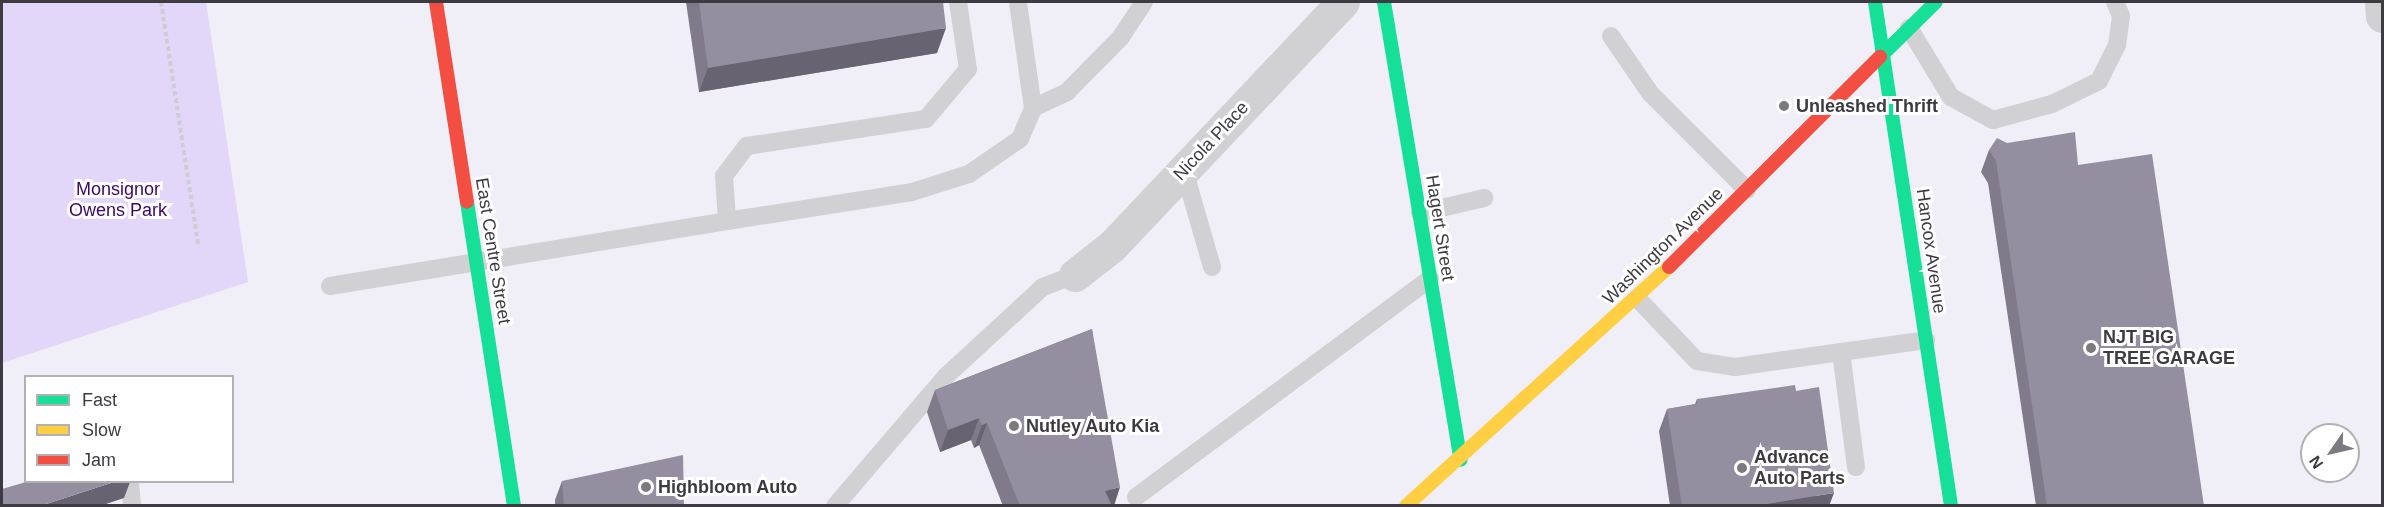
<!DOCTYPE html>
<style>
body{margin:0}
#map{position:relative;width:2384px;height:507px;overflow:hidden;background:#f0eef6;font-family:Helvetica,sans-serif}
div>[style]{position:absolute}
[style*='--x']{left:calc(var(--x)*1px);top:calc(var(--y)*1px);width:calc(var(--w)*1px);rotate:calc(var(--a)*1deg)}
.green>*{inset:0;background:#e2d7f9}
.path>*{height:4px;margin-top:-2px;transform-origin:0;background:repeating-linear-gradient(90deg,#cecdd1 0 4.5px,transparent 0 7.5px)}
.lane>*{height:18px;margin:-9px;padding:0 9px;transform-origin:9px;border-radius:9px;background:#d1d0d3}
.street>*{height:33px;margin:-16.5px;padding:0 16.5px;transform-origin:16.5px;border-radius:16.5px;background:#d1d0d3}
.fast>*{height:14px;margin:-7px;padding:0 7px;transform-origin:7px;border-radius:7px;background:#16e098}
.slow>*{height:14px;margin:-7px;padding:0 7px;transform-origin:7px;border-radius:7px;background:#ffcf43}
.jam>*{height:14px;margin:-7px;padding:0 7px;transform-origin:7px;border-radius:7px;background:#f24e42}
.wall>*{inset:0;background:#807a8a}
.shaded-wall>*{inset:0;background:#686370}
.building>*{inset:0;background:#958ea0}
.dots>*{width:16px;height:16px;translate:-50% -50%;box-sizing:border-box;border:3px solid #fff;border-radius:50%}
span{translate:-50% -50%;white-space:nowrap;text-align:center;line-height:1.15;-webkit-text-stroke:6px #fff;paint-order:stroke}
.poi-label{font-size:18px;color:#3d3b41;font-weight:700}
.left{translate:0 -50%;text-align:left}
.street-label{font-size:18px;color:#3d3b41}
.park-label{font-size:18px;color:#3b0669}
.frame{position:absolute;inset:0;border:3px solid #3d3b41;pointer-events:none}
.legend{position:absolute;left:24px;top:375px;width:210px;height:108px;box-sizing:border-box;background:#fff;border:2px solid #b1b1b3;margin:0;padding:8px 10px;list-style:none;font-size:18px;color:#3d3b41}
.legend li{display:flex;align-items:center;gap:12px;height:30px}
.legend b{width:30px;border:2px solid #b1b1b3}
.north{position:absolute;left:2300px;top:423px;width:60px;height:60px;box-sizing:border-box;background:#fff;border:2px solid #b1b1b3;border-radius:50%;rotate:236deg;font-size:16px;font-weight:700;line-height:24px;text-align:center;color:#3d3b41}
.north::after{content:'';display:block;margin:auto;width:21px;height:27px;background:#7c7a80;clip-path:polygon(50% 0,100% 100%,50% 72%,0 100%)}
</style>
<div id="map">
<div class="green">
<div style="clip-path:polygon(2px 2px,206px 2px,248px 282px,2px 363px)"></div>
</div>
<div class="path">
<div style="--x:161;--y:2;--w:245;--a:81.3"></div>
</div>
<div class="lane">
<div style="--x:1909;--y:28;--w:81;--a:58.7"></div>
<div style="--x:1951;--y:97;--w:48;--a:28.7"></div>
<div style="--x:1993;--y:120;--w:61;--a:-15.2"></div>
<div style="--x:2052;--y:104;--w:52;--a:-26.1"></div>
<div style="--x:2099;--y:81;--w:40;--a:-63.4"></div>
<div style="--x:2117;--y:45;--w:29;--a:-82"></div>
<div style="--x:2121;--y:16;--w:15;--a:-113"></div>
<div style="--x:1611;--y:36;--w:69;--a:55.6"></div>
<div style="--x:1650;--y:93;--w:137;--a:45"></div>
<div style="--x:1033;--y:108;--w:38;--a:-25"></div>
<div style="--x:1067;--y:92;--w:77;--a:-45.5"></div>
<div style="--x:1121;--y:37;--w:42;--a:-56.7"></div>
<div style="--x:1184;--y:170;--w:101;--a:73.9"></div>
<div style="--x:1420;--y:213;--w:66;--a:-13.2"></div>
<div style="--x:727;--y:221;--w:187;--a:-8.9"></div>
<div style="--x:912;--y:192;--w:60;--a:-17.5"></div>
<div style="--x:969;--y:174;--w:62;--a:-34.5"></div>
<div style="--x:1020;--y:139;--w:34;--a:-67"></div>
<div style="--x:1033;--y:108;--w:107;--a:-98.1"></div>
<div style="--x:330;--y:286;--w:402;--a:-9.3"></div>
<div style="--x:727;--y:221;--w:45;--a:-93.8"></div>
<div style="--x:724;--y:176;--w:38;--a:-53"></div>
<div style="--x:747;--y:146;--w:181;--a:-8.6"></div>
<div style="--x:926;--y:119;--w:65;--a:-50"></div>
<div style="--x:968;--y:69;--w:68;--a:-98.5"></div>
<div style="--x:1637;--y:298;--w:87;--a:46.4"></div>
<div style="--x:1697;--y:361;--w:38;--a:9"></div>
<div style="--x:1735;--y:367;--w:193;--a:-8"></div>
<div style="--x:1841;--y:352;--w:116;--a:82.6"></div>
<div style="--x:130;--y:482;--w:24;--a:85"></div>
<div style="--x:1136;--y:497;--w:366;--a:-36.6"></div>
<div style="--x:835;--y:506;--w:170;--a:-49.5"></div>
<div style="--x:945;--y:377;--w:133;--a:-42.6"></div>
<div style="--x:1043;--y:287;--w:34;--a:-21"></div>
</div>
<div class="street">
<div style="--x:2381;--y:2;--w:14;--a:86"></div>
<div style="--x:1075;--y:275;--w:47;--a:-38.1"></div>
<div style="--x:1112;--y:246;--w:336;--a:-46.6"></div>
</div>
<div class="fast">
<div style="--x:1384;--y:2;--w:464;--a:80.5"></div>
<div style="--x:1875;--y:2;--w:510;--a:81.42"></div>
<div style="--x:1880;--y:57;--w:78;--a:-44.5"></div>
<div style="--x:467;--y:202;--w:308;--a:81.2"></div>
</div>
<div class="slow">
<div style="--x:1406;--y:506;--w:355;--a:-42.3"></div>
</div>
<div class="jam">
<div style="--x:436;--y:2;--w:202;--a:81.2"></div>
<div style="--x:1669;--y:267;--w:298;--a:-44.9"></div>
</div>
<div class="wall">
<div style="clip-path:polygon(686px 2px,943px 2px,937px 53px,699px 92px)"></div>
<div style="clip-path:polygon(2007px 143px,2078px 165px,2204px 506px,2036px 506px,1988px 183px,1981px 172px,1989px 150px)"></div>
<div style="clip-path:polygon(1092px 329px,1114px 506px,1003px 506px,979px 445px,974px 448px,971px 440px,940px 452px,927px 412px,935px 390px)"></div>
<div style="clip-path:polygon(1697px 399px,1829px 506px,1670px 506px,1659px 431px,1667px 409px,1695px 404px)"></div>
<div style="clip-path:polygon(562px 481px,684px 506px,555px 506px,555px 500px)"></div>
</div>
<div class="shaded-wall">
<div style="clip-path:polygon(946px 28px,937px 53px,699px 92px,708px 68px)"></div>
<div style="clip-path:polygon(979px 418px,971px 440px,940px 452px,948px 430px)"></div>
<div style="clip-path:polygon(987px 423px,979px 445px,974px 448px,982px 425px)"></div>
<div style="clip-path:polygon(114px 482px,130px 482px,124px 498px,100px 506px,40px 506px)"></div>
<div style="clip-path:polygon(1120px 487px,1114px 506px,1100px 506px,1105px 491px)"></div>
<div style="clip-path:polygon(1834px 493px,1829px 506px,1754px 506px)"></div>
</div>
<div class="building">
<div style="clip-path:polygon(699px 2px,943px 2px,946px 28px,708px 68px)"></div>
<div style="clip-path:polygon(2075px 132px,2078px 165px,2152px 154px,2204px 506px,2047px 506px,1996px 161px,1989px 150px,1997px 138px,2007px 143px)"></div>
<div style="clip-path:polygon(1092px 329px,1120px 487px,1105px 491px,1112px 506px,1020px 506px,987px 423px,982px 425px,979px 418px,948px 430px,935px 390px)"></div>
<div style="clip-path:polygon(1795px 385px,1796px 391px,1819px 387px,1834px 493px,1754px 506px,1682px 506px,1667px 409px,1697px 404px,1697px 399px)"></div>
<div style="clip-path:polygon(683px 455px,684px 506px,564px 506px,562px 481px)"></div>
<div style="clip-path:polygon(26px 482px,114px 482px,40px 506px,2px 506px,2px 489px)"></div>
</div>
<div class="dots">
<div style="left:1784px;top:106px;background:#7c7a80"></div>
<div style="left:2091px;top:348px;background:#7c7a80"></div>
<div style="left:1014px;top:426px;background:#7c7a80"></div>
<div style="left:1742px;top:468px;background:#7c7a80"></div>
<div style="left:646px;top:487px;background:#7c7a80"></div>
</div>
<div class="poi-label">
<span class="left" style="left:1796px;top:106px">Unleashed Thrift</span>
<span class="left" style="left:2103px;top:348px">NJT BIG<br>TREE GARAGE</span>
<span class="left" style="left:1026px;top:426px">Nutley Auto Kia</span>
<span class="left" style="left:1754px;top:468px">Advance<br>Auto Parts</span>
<span class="left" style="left:658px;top:487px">Highbloom Auto</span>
</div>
<div class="street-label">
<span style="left:1211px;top:141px;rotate:-47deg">Nicola Place</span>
<span style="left:1440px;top:228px;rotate:81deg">Hagert Street</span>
<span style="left:1663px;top:246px;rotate:-44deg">Washington Avenue</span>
<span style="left:493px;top:251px;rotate:81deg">East Centre Street</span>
<span style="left:1931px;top:251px;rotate:82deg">Hancox Avenue</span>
</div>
<div class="park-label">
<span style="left:118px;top:200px">Monsignor<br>Owens Park</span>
</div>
<div class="frame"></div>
<ul class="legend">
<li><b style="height:8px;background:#16e098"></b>Fast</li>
<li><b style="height:8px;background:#ffcf43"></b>Slow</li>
<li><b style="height:8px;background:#f24e42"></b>Jam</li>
</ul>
<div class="north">N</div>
</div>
